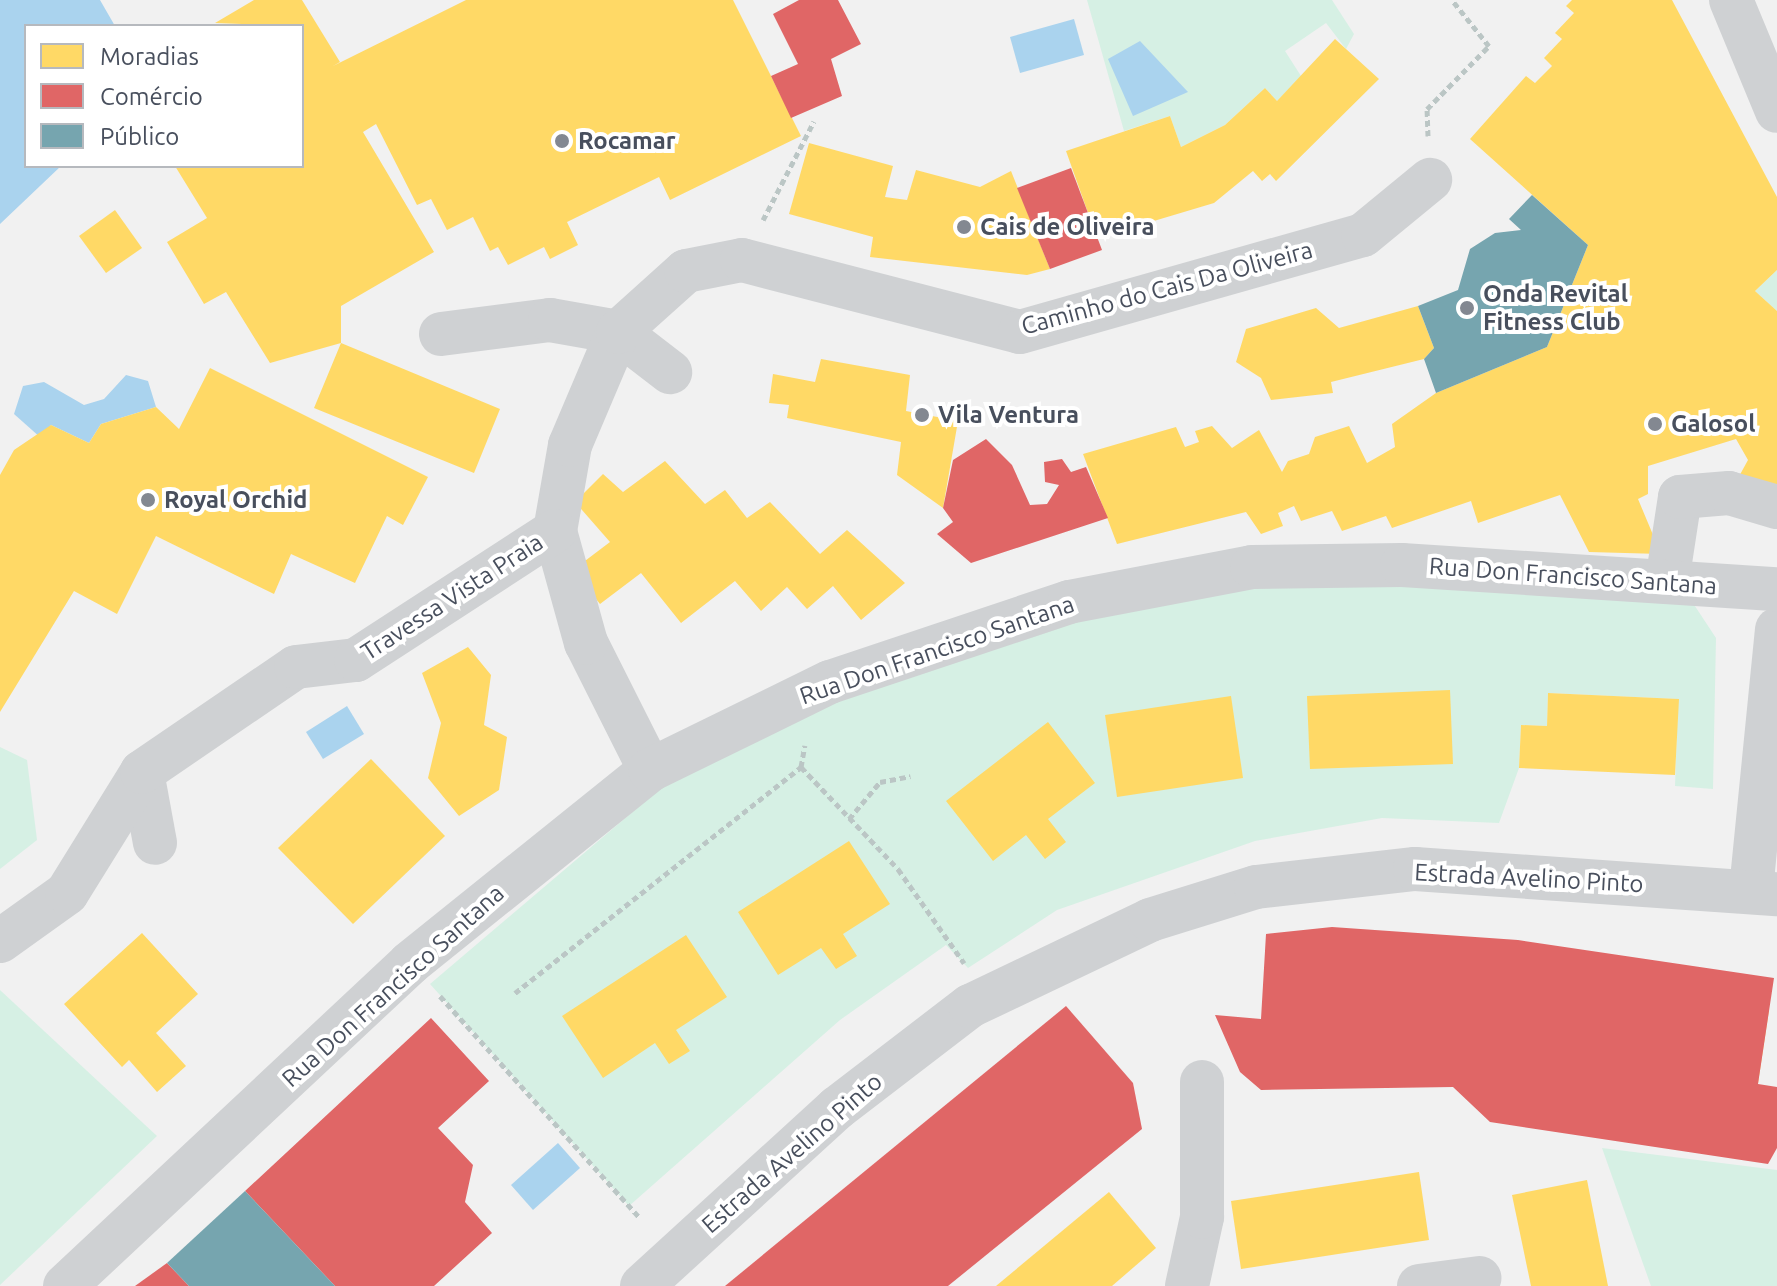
<!DOCTYPE html>
<meta charset="utf-8">
<style>
body{margin:0}
#map{position:relative;width:1777px;height:1286px;overflow:hidden;background:#f1f1f1;font-family:Ubuntu,sans-serif}
div>[style]{position:absolute}
[style*='--x']{left:calc(var(--x)*1px);top:calc(var(--y)*1px);width:calc(var(--w)*1px);rotate:calc(var(--a)*1deg)}
.green>*{inset:0;background:#d6f0e4}
.water>*{inset:0;background:#aad3ee}
.homes>*{inset:0;background:#ffd966}
.shops>*{inset:0;background:#e06666}
.public>*{inset:0;background:#76a5af}
.path>*{height:5px;margin-top:-2.5px;transform-origin:0;background:repeating-linear-gradient(90deg,#bbc6c5 0 6px,transparent 0 10px)}
.minor>*{height:44px;margin:-22px;padding:0 22px;transform-origin:22px;border-radius:22px;background:#cfd1d3}
.dots>*{width:22px;height:22px;translate:-50% -50%;box-sizing:border-box;border:4px solid #fff;border-radius:50%}
span{translate:-50% -50%;white-space:nowrap;text-align:center;line-height:1.15;-webkit-text-stroke:8px #fff;paint-order:stroke}
.poi-label{font-size:24px;color:#484f5d;font-weight:700}
.left{translate:0 -50%;text-align:left}
.street-label{font-size:24px;color:#484f5d}
.legend{position:absolute;left:24px;top:24px;width:280px;height:144px;box-sizing:border-box;background:#fff;border:2px solid #b6b9be;margin:0;padding:10px 14px;list-style:none;font-size:24px;color:#484f5d}
.legend li{display:flex;align-items:center;gap:16px;height:40px}
.legend b{width:40px;border:2px solid #b6b9be}
</style>
<div id="map">
<div class="green">
<div style="clip-path:polygon(1087px 0,1332px 0,1354px 34px,1346px 49px,1326px 23px,1285px 51px,1301px 76px,1277px 101px,1265px 88px,1225px 125px,1181px 147px,1170px 116px,1124px 131px)"></div>
<div style="clip-path:polygon(1777px 270px,1777px 311px,1755px 291px)"></div>
<div style="clip-path:polygon(1357px 580px,1689px 597px,1716px 638px,1713px 789px,1675px 786px,1678px 699px,1548px 693px,1547px 726px,1521px 725px,1519px 768px,1499px 823px,1382px 818px,1255px 841px,1057px 910px,968px 968px,946px 945px,840px 1020px,629px 1206px,430px 984px,663px 786px,812px 707px,1081px 603px)"></div>
<div style="clip-path:polygon(0 747px,27px 760px,37px 840px,0 869px)"></div>
<div style="clip-path:polygon(0 990px,157px 1136px,0 1285px)"></div>
<div style="clip-path:polygon(1602px 1148px,1777px 1170px,1777px 1286px,1651px 1286px)"></div>
</div>
<div class="water">
<div style="clip-path:polygon(0 0,100px 0,115px 26px,26px 26px,26px 166px,61px 166px,0 224px)"></div>
<div style="clip-path:polygon(1074px 19px,1084px 55px,1020px 73px,1010px 37px)"></div>
<div style="clip-path:polygon(1140px 41px,1188px 92px,1133px 116px,1108px 59px)"></div>
<div style="clip-path:polygon(126px 375px,148px 381px,156px 407px,101px 424px,89px 443px,51px 425px,41px 438px,14px 414px,23px 386px,44px 382px,84px 405px,104px 399px)"></div>
<div style="clip-path:polygon(347px 706px,364px 734px,323px 759px,306px 732px)"></div>
<div style="clip-path:polygon(558px 1143px,580px 1168px,533px 1210px,511px 1185px)"></div>
</div>
<div class="homes">
<div style="clip-path:polygon(254px 0,302px 0,340px 62px,333px 66px,466px 0,733px 0,801px 136px,670px 200px,659px 177px,567px 222px,578px 245px,550px 259px,544px 247px,508px 265px,498px 247px,490px 251px,473px 217px,447px 230px,431px 199px,417px 205px,376px 124px,363px 132px,434px 252px,341px 306px,341px 343px,500px 409px,474px 473px,314px 408px,341px 343px,270px 363px,226px 292px,204px 304px,167px 242px,207px 218px,175px 166px,302px 166px,302px 26px,215px 23px)"></div>
<div style="clip-path:polygon(1572px 0,1672px 0,1777px 197px,1777px 270px,1755px 291px,1777px 311px,1777px 488px,1731px 491px,1748px 460px,1736px 439px,1648px 466px,1648px 494px,1638px 499px,1661px 554px,1589px 552px,1560px 495px,1478px 523px,1471px 501px,1392px 528px,1386px 516px,1342px 531px,1332px 511px,1301px 521px,1294px 506px,1278px 513px,1283px 526px,1261px 534px,1246px 512px,1117px 544px,1083px 454px,1176px 427px,1185px 447px,1199px 442px,1195px 431px,1212px 426px,1232px 448px,1259px 430px,1282px 472px,1288px 461px,1309px 454px,1315px 437px,1349px 426px,1367px 463px,1395px 447px,1392px 424px,1436px 393px,1547px 347px,1588px 245px,1470px 139px,1526px 76px,1535px 83px,1552px 66px,1544px 58px,1562px 39px,1555px 33px,1574px 13px,1566px 6px)"></div>
<div style="clip-path:polygon(1335px 39px,1379px 79px,1276px 181px,1270px 174px,1262px 181px,1253px 171px,1214px 203px,1097px 238px,1066px 151px,1170px 116px,1181px 147px,1225px 125px,1265px 88px,1277px 101px)"></div>
<div style="clip-path:polygon(809px 143px,893px 166px,885px 197px,907px 200px,916px 170px,980px 187px,1011px 171px,1050px 269px,1027px 275px,870px 257px,873px 237px,789px 214px)"></div>
<div style="clip-path:polygon(115px 210px,142px 248px,106px 273px,79px 236px)"></div>
<div style="clip-path:polygon(1418px 306px,1434px 348px,1424px 359px,1331px 382px,1333px 393px,1271px 400px,1261px 378px,1236px 362px,1246px 329px,1316px 308px,1339px 328px)"></div>
<div style="clip-path:polygon(821px 359px,910px 375px,906px 411px,958px 421px,943px 508px,897px 475px,901px 442px,787px 418px,789px 405px,769px 403px,773px 374px,815px 382px)"></div>
<div style="clip-path:polygon(210px 368px,428px 477px,403px 525px,387px 516px,355px 583px,291px 554px,274px 594px,156px 536px,117px 614px,74px 591px,0 712px,0 475px,14px 450px,51px 425px,89px 443px,101px 424px,156px 407px,179px 429px)"></div>
<div style="clip-path:polygon(665px 461px,705px 504px,725px 490px,747px 518px,770px 502px,820px 554px,847px 530px,905px 583px,861px 620px,833px 586px,807px 609px,787px 587px,761px 611px,735px 581px,681px 623px,641px 573px,600px 604px,573px 570px,610px 542px,575px 502px,603px 474px,623px 492px)"></div>
<div style="clip-path:polygon(468px 647px,491px 675px,484px 725px,507px 737px,499px 790px,459px 816px,428px 778px,441px 723px,422px 673px)"></div>
<div style="clip-path:polygon(1450px 690px,1453px 764px,1310px 769px,1307px 696px)"></div>
<div style="clip-path:polygon(1548px 693px,1679px 699px,1675px 775px,1519px 768px,1521px 725px,1547px 726px)"></div>
<div style="clip-path:polygon(1231px 696px,1243px 778px,1117px 797px,1105px 715px)"></div>
<div style="clip-path:polygon(1048px 722px,1095px 783px,1048px 819px,1066px 842px,1045px 859px,1026px 835px,993px 861px,946px 801px)"></div>
<div style="clip-path:polygon(371px 759px,445px 836px,353px 924px,278px 848px)"></div>
<div style="clip-path:polygon(849px 841px,890px 904px,843px 934px,857px 956px,836px 969px,821px 948px,778px 975px,738px 912px)"></div>
<div style="clip-path:polygon(142px 933px,198px 994px,156px 1033px,186px 1066px,157px 1092px,129px 1060px,122px 1067px,64px 1004px)"></div>
<div style="clip-path:polygon(686px 935px,727px 997px,676px 1030px,690px 1051px,669px 1064px,655px 1043px,603px 1078px,562px 1016px)"></div>
<div style="clip-path:polygon(1539px 978px,1769px 1010px,1751px 1130px,1708px 1124px,1711px 1102px,1683px 1098px,1680px 1120px,1612px 1110px,1615px 1084px,1564px 1076px,1562px 1094px,1524px 1088px)"></div>
<div style="clip-path:polygon(1419px 1172px,1429px 1240px,1241px 1269px,1231px 1201px)"></div>
<div style="clip-path:polygon(1587px 1180px,1608px 1286px,1531px 1286px,1512px 1195px)"></div>
<div style="clip-path:polygon(1109px 1192px,1156px 1248px,1112px 1286px,996px 1286px)"></div>
</div>
<div class="shops">
<div style="clip-path:polygon(799px 0,838px 0,861px 44px,831px 59px,842px 96px,791px 118px,771px 76px,798px 64px,773px 14px)"></div>
<div style="clip-path:polygon(1071px 168px,1102px 250px,1050px 269px,1017px 188px)"></div>
<div style="clip-path:polygon(986px 439px,1012px 465px,1030px 505px,1047px 504px,1059px 485px,1045px 482px,1044px 462px,1062px 459px,1071px 472px,1086px 467px,1108px 518px,971px 563px,937px 534px,953px 522px,943px 508px,953px 460px)"></div>
<div style="clip-path:polygon(1332px 927px,1518px 940px,1774px 978px,1758px 1084px,1777px 1087px,1777px 1148px,1768px 1164px,1490px 1122px,1453px 1087px,1261px 1090px,1240px 1072px,1215px 1015px,1261px 1019px,1266px 934px)"></div>
<div style="clip-path:polygon(1066px 1006px,1133px 1083px,1142px 1129px,948px 1286px,725px 1286px)"></div>
<div style="clip-path:polygon(431px 1018px,489px 1081px,438px 1128px,473px 1165px,465px 1202px,492px 1233px,434px 1286px,335px 1286px,245px 1191px)"></div>
<div style="clip-path:polygon(167px 1263px,189px 1286px,135px 1286px)"></div>
</div>
<div class="public">
<div style="clip-path:polygon(1532px 195px,1588px 245px,1547px 347px,1436px 393px,1424px 359px,1434px 348px,1418px 306px,1458px 290px,1470px 249px,1495px 233px,1521px 230px,1509px 219px)"></div>
<div style="clip-path:polygon(245px 1191px,335px 1286px,189px 1286px,167px 1263px)"></div>
</div>
<div class="path">
<div style="--x:1428;--y:136;--w:27;--a:-92"></div>
<div style="--x:1427;--y:109;--w:88;--a:-45.5"></div>
<div style="--x:1489;--y:46;--w:59;--a:-128.8"></div>
<div style="--x:763;--y:220;--w:111;--a:-62.7"></div>
<div style="--x:801;--y:767;--w:141;--a:46.4"></div>
<div style="--x:898;--y:869;--w:115;--a:54.9"></div>
<div style="--x:849;--y:819;--w:48;--a:-50"></div>
<div style="--x:880;--y:782;--w:31;--a:-11"></div>
<div style="--x:515;--y:993;--w:365;--a:-38.3"></div>
<div style="--x:801;--y:767;--w:22;--a:-80"></div>
<div style="--x:440;--y:996;--w:299;--a:48"></div>
</div>
<div class="minor">
<div style="--x:1731;--y:0;--w:120;--a:67.5"></div>
<div style="--x:441;--y:334;--w:110;--a:-7.3"></div>
<div style="--x:550;--y:320;--w:69;--a:10"></div>
<div style="--x:618;--y:332;--w:66;--a:37.6"></div>
<div style="--x:1667;--y:582;--w:86;--a:-81.3"></div>
<div style="--x:1680;--y:497;--w:49;--a:-4.7"></div>
<div style="--x:1729;--y:493;--w:50;--a:16.3"></div>
<div style="--x:650;--y:770;--w:142;--a:-116.7"></div>
<div style="--x:586;--y:643;--w:116;--a:-105.5"></div>
<div style="--x:555;--y:531;--w:87;--a:-80.1"></div>
<div style="--x:570;--y:445;--w:123;--a:-67"></div>
<div style="--x:618;--y:332;--w:91;--a:-41.9"></div>
<div style="--x:686;--y:271;--w:57;--a:-11.1"></div>
<div style="--x:742;--y:260;--w:287;--a:14.5"></div>
<div style="--x:1020;--y:332;--w:356;--a:-15.8"></div>
<div style="--x:1363;--y:235;--w:87;--a:-39.4"></div>
<div style="--x:142;--y:772;--w:72;--a:79.6"></div>
<div style="--x:1751;--y:890;--w:262;--a:-84.3"></div>
<div style="--x:0;--y:941;--w:82;--a:-35.6"></div>
<div style="--x:67;--y:893;--w:142;--a:-58.2"></div>
<div style="--x:142;--y:772;--w:186;--a:-34.3"></div>
<div style="--x:296;--y:667;--w:60;--a:-6.7"></div>
<div style="--x:356;--y:660;--w:237;--a:-33"></div>
<div style="--x:65;--y:1286;--w:473;--a:-43.1"></div>
<div style="--x:410;--y:963;--w:308;--a:-38.8"></div>
<div style="--x:650;--y:770;--w:200;--a:-26.1"></div>
<div style="--x:830;--y:682;--w:252;--a:-18.5"></div>
<div style="--x:1069;--y:602;--w:186;--a:-10.8"></div>
<div style="--x:1252;--y:567;--w:150;--a:-0.8"></div>
<div style="--x:1402;--y:565;--w:376;--a:3.7"></div>
<div style="--x:642;--y:1286;--w:264;--a:-42.4"></div>
<div style="--x:837;--y:1108;--w:168;--a:-37.5"></div>
<div style="--x:970;--y:1006;--w:199;--a:-25.5"></div>
<div style="--x:1150;--y:920;--w:111;--a:-17.3"></div>
<div style="--x:1256;--y:887;--w:160;--a:-6.5"></div>
<div style="--x:1415;--y:869;--w:363;--a:4"></div>
<div style="--x:1187;--y:1286;--w:71;--a:-77.7"></div>
<div style="--x:1202;--y:1217;--w:135;--a:-90"></div>
<div style="--x:1419;--y:1286;--w:61;--a:-7.6"></div>
</div>
<div class="dots">
<div style="left:562px;top:141px;background:#838891"></div>
<div style="left:964px;top:227px;background:#838891"></div>
<div style="left:1467px;top:308px;background:#838891"></div>
<div style="left:922px;top:415px;background:#838891"></div>
<div style="left:1655px;top:424px;background:#838891"></div>
<div style="left:148px;top:500px;background:#838891"></div>
</div>
<div class="poi-label">
<span class="left" style="left:578px;top:141px">Rocamar</span>
<span class="left" style="left:980px;top:227px">Cais de Oliveira</span>
<span class="left" style="left:1483px;top:308px">Onda Revital<br>Fitness Club</span>
<span class="left" style="left:938px;top:415px">Vila Ventura</span>
<span class="left" style="left:1671px;top:424px">Galosol</span>
<span class="left" style="left:164px;top:500px">Royal Orchid</span>
</div>
<div class="street-label">
<span style="left:1167px;top:288px;rotate:-15deg">Caminho do Cais Da Oliveira</span>
<span style="left:1573px;top:576px;rotate:4deg">Rua Don Francisco Santana</span>
<span style="left:452px;top:597px;rotate:-33deg">Travessa Vista Praia</span>
<span style="left:937px;top:650px;rotate:-19deg">Rua Don Francisco Santana</span>
<span style="left:1529px;top:878px;rotate:3deg">Estrada Avelino Pinto</span>
<span style="left:393px;top:986px;rotate:-42deg">Rua Don Francisco Santana</span>
<span style="left:792px;top:1153px;rotate:-41deg">Estrada Avelino Pinto</span>
</div>
<ul class="legend">
<li><b style="height:22px;background:#ffd966"></b>Moradias</li>
<li><b style="height:22px;background:#e06666"></b>Comércio</li>
<li><b style="height:22px;background:#76a5af"></b>Público</li>
</ul>
</div>
